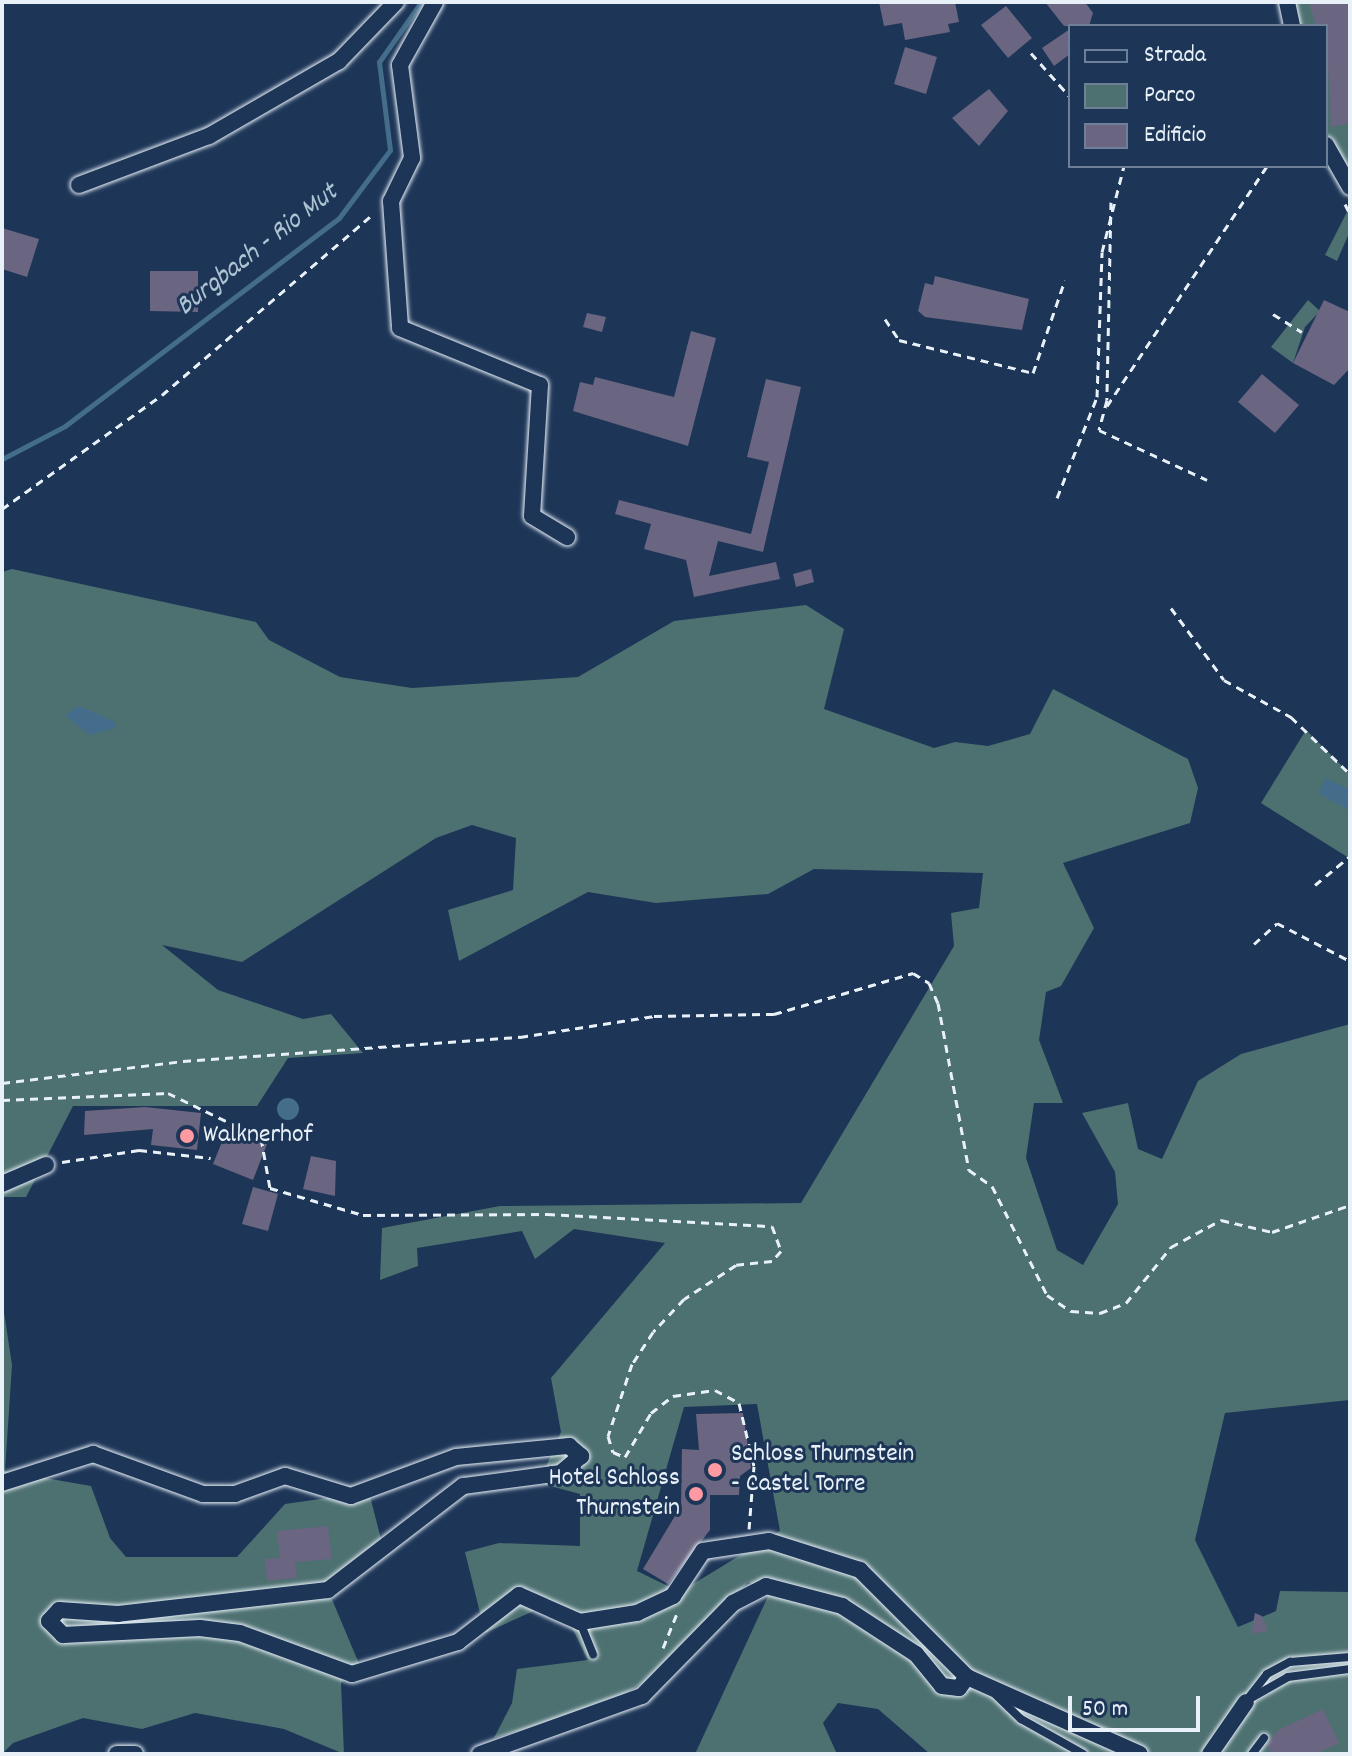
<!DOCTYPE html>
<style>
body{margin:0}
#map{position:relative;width:1352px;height:1756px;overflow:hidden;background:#1d3557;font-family:Dekko,sans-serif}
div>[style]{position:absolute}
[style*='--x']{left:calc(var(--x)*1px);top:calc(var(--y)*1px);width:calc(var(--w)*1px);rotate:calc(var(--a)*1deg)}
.green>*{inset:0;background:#4d7071}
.water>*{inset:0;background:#436d8a}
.round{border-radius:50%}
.stream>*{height:5px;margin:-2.5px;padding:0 2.5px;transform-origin:2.5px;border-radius:2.5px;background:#436d8a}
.building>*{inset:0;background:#6a6581}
.path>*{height:3px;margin-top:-1.5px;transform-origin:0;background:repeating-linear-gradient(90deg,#e8f1f8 0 8px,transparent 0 14px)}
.roads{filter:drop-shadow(0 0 2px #e8f1f8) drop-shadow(0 0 2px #e8f1f8)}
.service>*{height:8px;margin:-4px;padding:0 4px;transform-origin:4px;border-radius:4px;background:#1d3557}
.minor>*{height:16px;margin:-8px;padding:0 8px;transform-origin:8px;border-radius:8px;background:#1d3557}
.dots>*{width:22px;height:22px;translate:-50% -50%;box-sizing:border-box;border:4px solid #1d3557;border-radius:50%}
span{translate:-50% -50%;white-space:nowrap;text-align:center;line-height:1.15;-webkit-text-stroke:6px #1d3557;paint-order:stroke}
.poi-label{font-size:26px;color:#e8f1f8}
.left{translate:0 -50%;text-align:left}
.right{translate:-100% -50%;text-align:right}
.water-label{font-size:28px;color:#aec3d2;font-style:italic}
.frame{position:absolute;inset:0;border:4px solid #e8f1f8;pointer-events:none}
.legend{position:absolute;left:1068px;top:24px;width:260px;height:144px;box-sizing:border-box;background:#1d3557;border:2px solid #6e8097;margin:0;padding:10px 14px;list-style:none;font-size:24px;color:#e8f1f8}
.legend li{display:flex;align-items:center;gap:16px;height:40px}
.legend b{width:40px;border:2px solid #6e8097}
.scale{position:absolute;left:1068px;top:1696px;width:132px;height:36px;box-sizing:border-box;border:4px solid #e8f1f8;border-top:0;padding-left:10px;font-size:24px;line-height:28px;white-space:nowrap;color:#e8f1f8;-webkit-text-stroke:6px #1d3557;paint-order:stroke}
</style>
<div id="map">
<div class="green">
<div style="clip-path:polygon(1287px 2px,1350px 2px,1350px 187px,1326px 145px,1326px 26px,1292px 26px)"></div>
<div style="clip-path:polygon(1350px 206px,1350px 231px,1337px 261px,1325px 255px)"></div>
<div style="clip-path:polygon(1308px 300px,1320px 311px,1305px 327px,1293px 363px,1271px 347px)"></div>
<div style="clip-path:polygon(evenodd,12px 569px,256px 622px,269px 640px,340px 677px,412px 688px,578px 677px,674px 621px,806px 605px,844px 629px,824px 709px,934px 748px,955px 742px,988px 746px,1030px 734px,1053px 689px,1188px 759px,1198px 788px,1190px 823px,1063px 863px,1094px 928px,1061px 986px,1046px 992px,1039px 1040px,1063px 1103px,1034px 1103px,1026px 1158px,1057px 1250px,1083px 1265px,1118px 1204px,1115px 1172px,1082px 1113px,1128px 1103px,1138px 1149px,1162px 1159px,1198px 1081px,1241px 1054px,1350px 1024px,1350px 1400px,1225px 1413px,1195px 1540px,1238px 1627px,1276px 1611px,1280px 1591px,1350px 1592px,1350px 1754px,930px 1754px,878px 1709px,838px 1703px,823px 1723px,837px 1754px,695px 1754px,770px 1592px,748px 1582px,664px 1671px,601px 1707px,494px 1738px,512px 1703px,517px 1669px,588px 1660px,572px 1628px,540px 1608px,485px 1633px,465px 1552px,499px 1543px,580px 1546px,580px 1494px,539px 1483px,561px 1432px,551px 1378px,665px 1243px,574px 1229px,535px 1259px,522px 1231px,417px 1248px,418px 1266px,380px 1280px,382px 1228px,500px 1206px,801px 1203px,954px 946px,951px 913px,979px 908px,983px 873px,814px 869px,768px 894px,656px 903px,588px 892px,459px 961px,448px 910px,513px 890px,516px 838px,472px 825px,436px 838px,242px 962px,162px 945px,218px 990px,303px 1019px,331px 1014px,363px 1053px,288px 1058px,257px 1106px,73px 1106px,26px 1197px,2px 1197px,2px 572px,12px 569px,757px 1404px,780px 1531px,680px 1592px,637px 1571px,684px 1407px,757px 1404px)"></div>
<div style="clip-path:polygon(1306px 730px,1350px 774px,1349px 858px,1261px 803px)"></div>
<div style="clip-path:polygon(2px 1299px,12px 1365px,5px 1471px,91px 1486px,110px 1538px,126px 1557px,237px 1557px,285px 1504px,369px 1492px,383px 1547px,328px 1590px,360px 1666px,341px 1683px,344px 1754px,284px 1729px,195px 1713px,142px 1729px,83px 1718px,13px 1743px,2px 1754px)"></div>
</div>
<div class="water">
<div style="clip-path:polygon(79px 706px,115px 722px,116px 728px,89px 735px,65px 715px)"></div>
<div style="clip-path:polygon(1326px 778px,1350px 790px,1347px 809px,1318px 793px)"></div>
<div class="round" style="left:277px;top:1098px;width:22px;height:22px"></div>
</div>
<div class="stream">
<div style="--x:2;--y:459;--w:71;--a:-27.6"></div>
<div style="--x:65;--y:426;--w:344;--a:-37.2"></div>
<div style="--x:339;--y:218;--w:85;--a:-53.1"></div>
<div style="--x:390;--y:150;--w:89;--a:-97.1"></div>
<div style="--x:379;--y:62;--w:73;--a:-55"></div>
</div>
<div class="building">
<div style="clip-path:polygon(879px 2px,955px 2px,959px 22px,948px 24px,950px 32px,905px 40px,902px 23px,884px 26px)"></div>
<div style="clip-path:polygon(1045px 2px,1085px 2px,1093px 13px,1089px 26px,1064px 26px)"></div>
<div style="clip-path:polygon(1309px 2px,1350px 2px,1350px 123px,1331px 127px,1326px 26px,1316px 26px)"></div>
<div style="clip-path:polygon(1006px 6px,1032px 38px,1008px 58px,981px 25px)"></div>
<div style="clip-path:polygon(1070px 29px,1070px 54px,1054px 66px,1042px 48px)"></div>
<div style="clip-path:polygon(905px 47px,937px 57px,926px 94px,894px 84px)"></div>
<div style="clip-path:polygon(989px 89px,1008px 111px,979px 146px,952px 118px)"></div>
<div style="clip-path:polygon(2px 228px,39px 239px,27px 277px,2px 269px)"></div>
<div style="clip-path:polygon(150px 271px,198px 271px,198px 312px,150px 311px)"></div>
<div style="clip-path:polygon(935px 276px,1029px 299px,1022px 330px,925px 317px,918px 311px,925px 283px,933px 285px)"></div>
<div style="clip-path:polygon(1324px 300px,1350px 312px,1350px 368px,1334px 385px,1293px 363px)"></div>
<div style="clip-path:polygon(587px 313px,606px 317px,602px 332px,583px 327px)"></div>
<div style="clip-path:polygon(691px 331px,716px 338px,688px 446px,573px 411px,580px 382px,593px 385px,595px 377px,674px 397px)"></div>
<div style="clip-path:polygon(1262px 374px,1299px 405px,1275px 433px,1238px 402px)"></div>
<div style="clip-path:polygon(766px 379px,801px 387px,763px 552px,718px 541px,709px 576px,776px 562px,780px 579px,694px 597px,686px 560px,644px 549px,651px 524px,615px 514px,619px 500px,751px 534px,769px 462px,747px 457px)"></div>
<div style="clip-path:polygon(811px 569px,814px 582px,796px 587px,793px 574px)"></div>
<div style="clip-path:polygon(145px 1107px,201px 1113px,197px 1150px,151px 1145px,153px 1129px,84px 1135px,85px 1111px)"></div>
<div style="clip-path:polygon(228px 1127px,267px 1144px,253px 1180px,213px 1164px)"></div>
<div style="clip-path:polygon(311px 1156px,336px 1161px,335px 1196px,303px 1189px)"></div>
<div style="clip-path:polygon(253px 1187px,278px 1194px,268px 1231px,242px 1224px)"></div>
<div style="clip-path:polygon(743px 1413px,751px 1468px,740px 1476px,739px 1495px,710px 1495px,710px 1530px,668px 1584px,643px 1569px,681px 1506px,682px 1449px,699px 1450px,696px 1414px)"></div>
<div style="clip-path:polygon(328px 1526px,332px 1559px,295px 1562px,297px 1578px,267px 1581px,265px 1559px,280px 1558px,277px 1531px)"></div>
<div style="clip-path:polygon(1255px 1613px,1262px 1616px,1268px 1631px,1251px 1634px)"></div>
<div style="clip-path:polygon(1323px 1709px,1339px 1743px,1316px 1754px,1272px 1754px,1267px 1745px,1278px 1730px)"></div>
</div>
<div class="path">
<div style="--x:1031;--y:53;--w:59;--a:48.4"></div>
<div style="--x:1111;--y:202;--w:198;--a:91.2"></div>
<div style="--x:1107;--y:400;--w:31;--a:105"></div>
<div style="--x:1099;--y:430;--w:119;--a:24.8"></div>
<div style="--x:1345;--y:204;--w:11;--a:63"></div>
<div style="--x:1273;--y:314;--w:34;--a:32"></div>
<div style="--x:885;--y:319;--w:25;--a:56"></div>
<div style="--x:899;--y:340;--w:138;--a:13.8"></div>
<div style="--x:1033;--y:373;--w:98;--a:-71"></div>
<div style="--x:1107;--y:406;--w:288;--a:-56.3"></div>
<div style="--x:1057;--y:498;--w:109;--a:-68.4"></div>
<div style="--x:1097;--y:397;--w:145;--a:-88"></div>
<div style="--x:1102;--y:252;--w:89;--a:-75.7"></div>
<div style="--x:2;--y:509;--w:196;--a:-35.5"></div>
<div style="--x:162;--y:395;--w:279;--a:-40.6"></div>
<div style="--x:1171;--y:608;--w:89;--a:53.6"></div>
<div style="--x:1224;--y:680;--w:77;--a:28.9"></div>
<div style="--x:1291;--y:717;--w:82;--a:44"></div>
<div style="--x:1315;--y:885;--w:45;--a:-39.6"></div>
<div style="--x:1254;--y:944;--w:31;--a:-42"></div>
<div style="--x:1277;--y:923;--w:82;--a:27.5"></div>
<div style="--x:2;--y:1083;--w:182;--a:-6.9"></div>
<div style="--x:183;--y:1061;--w:338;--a:-4.1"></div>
<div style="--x:520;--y:1037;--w:136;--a:-8.9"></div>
<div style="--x:654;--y:1016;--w:120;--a:-1"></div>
<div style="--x:774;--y:1014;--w:145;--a:-16.4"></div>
<div style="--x:913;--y:973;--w:19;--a:32"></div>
<div style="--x:929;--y:983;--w:22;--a:66"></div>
<div style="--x:938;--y:1003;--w:170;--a:79.5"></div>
<div style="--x:969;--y:1170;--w:28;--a:35"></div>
<div style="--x:992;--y:1186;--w:122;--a:63.2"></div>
<div style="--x:1047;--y:1295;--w:29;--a:34"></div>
<div style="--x:1071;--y:1311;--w:29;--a:4"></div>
<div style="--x:1100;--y:1313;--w:28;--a:-21"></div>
<div style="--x:1126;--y:1303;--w:72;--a:-51.2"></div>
<div style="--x:1171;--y:1247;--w:57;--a:-28.4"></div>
<div style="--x:1221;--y:1220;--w:52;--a:13.2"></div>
<div style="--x:1272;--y:1232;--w:83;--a:-19.1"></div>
<div style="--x:2;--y:1100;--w:166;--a:-2.4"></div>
<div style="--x:168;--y:1093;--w:103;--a:25.8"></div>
<div style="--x:261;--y:1138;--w:51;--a:79.8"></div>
<div style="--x:270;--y:1188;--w:97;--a:16.2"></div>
<div style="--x:363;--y:1215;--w:184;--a:-0.3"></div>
<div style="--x:547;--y:1214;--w:225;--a:3.1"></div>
<div style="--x:772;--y:1226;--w:27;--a:70"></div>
<div style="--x:781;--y:1251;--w:13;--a:132"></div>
<div style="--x:772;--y:1261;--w:36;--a:174"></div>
<div style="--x:736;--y:1265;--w:62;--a:146.8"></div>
<div style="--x:684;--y:1299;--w:45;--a:133.2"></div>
<div style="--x:653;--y:1332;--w:38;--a:123"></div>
<div style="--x:632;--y:1364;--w:76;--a:108.4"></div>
<div style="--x:608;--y:1436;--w:17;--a:73"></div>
<div style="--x:613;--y:1452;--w:13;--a:23"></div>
<div style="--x:625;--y:1457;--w:51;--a:-59.4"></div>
<div style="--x:651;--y:1413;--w:28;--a:-38"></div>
<div style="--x:673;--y:1396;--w:42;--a:-8.1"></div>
<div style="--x:715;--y:1390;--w:27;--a:28"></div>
<div style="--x:739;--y:1403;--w:65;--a:76.6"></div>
<div style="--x:754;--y:1466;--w:63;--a:94.5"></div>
<div style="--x:62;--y:1162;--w:78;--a:-8.9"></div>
<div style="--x:139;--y:1150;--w:72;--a:6.3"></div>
<div style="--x:663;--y:1648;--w:40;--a:-68"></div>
</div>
<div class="roads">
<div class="service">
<div style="--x:580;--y:1622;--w:35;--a:68"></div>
<div style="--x:995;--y:1694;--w:36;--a:44"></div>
<div style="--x:1021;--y:1719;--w:71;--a:29.4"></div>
<div style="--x:1253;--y:1697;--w:40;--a:-29.7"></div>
<div style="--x:1288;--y:1677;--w:63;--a:-7.4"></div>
<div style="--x:1246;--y:1701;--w:34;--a:-52"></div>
<div style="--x:1267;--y:1674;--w:26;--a:-28"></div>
<div style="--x:1290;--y:1662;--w:60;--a:-4.8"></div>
<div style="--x:1252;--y:1754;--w:20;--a:-53"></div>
</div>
<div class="minor">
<div style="--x:435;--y:2;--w:72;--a:119.1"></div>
<div style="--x:400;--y:65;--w:94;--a:82.6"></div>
<div style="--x:412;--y:158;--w:48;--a:116"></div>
<div style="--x:391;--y:201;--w:127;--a:85.9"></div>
<div style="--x:400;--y:328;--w:151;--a:22.2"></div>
<div style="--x:540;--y:385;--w:131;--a:93.5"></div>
<div style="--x:532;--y:516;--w:41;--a:31"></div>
<div style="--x:1287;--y:2;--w:25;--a:78"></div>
<div style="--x:1326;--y:145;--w:48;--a:60.3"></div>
<div style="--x:79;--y:185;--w:139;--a:-20.7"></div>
<div style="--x:209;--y:136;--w:150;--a:-30"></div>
<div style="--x:339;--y:61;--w:82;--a:-46"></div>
<div style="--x:2;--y:1184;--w:48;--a:-23.4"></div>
<div style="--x:2;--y:1483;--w:96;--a:-17.7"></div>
<div style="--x:93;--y:1454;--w:117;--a:20"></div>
<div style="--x:203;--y:1494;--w:32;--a:0"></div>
<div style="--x:235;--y:1494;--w:53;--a:-19.8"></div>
<div style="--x:285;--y:1476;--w:69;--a:16.9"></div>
<div style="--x:351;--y:1496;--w:112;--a:-20.4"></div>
<div style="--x:456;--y:1457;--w:114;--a:-5.6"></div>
<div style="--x:569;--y:1446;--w:16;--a:40"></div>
<div style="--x:581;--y:1456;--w:26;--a:140"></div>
<div style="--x:561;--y:1473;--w:99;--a:172.4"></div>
<div style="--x:463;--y:1486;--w:170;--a:142.4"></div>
<div style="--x:328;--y:1590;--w:211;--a:173.5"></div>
<div style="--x:118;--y:1614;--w:59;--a:-176.1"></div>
<div style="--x:59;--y:1610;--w:15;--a:132"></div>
<div style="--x:49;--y:1621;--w:20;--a:45"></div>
<div style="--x:63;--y:1635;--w:137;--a:-2.9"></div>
<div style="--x:200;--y:1628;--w:40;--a:7.1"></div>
<div style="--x:240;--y:1633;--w:119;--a:20.1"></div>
<div style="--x:352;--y:1674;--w:111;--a:-16.8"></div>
<div style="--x:458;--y:1642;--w:77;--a:-37.6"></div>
<div style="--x:519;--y:1595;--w:67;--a:23.9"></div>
<div style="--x:580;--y:1622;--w:58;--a:-9"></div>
<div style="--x:637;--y:1613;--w:40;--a:-25"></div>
<div style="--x:673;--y:1596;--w:54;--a:-56.3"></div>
<div style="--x:703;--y:1551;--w:67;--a:-8.6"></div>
<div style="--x:769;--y:1541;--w:96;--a:17.7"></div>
<div style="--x:860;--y:1570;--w:151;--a:45"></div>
<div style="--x:967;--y:1677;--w:189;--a:24"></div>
<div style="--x:117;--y:1754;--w:18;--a:0"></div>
<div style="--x:480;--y:1754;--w:172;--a:-19.7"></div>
<div style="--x:642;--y:1696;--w:130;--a:-45.6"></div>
<div style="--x:733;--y:1603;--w:37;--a:-27"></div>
<div style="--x:766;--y:1586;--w:79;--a:14.7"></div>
<div style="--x:842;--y:1606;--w:88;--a:33"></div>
<div style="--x:916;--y:1654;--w:41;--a:50.9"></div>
<div style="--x:942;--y:1686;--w:17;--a:7"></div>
<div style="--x:959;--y:1688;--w:14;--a:-54"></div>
<div style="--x:1210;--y:1754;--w:63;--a:-55.3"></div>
</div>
</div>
<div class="dots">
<div style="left:187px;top:1136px;background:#ff9aa2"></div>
<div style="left:715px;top:1470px;background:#ff9aa2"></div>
<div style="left:696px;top:1494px;background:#ff9aa2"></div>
</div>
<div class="poi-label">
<span class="left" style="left:203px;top:1136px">Walknerhof</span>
<span class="left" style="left:731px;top:1470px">Schloss Thurnstein<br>- Castel Torre</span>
<span class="right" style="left:680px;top:1494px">Hotel Schloss<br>Thurnstein</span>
</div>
<div class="water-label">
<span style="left:258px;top:251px;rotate:-38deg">Burgbach - Rio Mut</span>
</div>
<div class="frame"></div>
<ul class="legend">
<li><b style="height:10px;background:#1d3557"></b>Strada</li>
<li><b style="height:22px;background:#4d7071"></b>Parco</li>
<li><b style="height:22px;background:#6a6581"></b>Edificio</li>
</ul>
<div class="scale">50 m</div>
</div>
